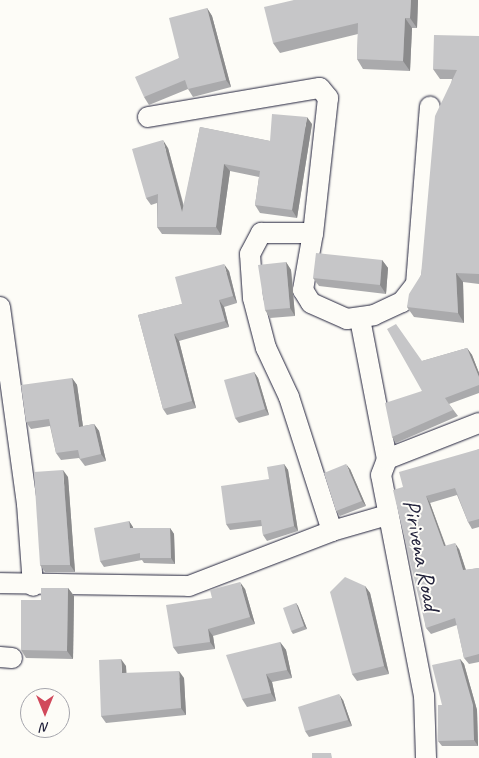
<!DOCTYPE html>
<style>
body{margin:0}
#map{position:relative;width:479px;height:758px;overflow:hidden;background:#fdfcf7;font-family:Caveat,sans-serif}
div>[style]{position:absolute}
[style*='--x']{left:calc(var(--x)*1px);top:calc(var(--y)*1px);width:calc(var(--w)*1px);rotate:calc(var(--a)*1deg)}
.roads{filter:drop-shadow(0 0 1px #22223b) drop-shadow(0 0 1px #22223b)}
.minor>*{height:20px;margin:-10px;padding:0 10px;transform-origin:10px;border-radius:10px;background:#fdfcf7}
.wall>*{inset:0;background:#aaaaac}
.shaded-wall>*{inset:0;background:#8b8b8c}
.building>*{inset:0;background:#c6c6c8}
span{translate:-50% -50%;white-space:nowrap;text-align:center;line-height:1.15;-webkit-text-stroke:4px #fdfcf7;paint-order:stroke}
.street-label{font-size:24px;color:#22223b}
.north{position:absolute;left:20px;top:688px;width:50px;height:50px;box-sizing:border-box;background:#fdfcf7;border:1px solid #a5a5ac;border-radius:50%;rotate:180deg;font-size:14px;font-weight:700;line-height:20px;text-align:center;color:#22223b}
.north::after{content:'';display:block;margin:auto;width:18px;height:22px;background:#d1495b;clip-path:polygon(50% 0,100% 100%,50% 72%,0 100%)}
</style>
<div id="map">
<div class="roads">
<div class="minor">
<div style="--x:148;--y:117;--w:174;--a:-9.6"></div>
<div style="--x:320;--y:88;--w:13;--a:51"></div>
<div style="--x:328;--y:98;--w:136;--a:96.3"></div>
<div style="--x:0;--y:307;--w:199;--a:82.2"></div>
<div style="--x:27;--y:504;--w:82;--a:85.8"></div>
<div style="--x:360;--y:319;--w:143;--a:79.1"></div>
<div style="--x:332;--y:531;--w:141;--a:-107.8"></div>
<div style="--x:289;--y:397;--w:54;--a:-115.1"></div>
<div style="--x:266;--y:348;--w:52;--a:-104.6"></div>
<div style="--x:253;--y:298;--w:44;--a:-93.9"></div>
<div style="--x:250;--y:254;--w:24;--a:-62"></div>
<div style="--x:261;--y:233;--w:52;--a:0"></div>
<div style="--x:313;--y:233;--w:58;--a:100"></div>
<div style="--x:303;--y:290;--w:15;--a:58"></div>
<div style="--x:311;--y:303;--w:39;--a:24"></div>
<div style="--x:347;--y:319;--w:27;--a:-8"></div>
<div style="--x:374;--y:315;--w:31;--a:-25"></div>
<div style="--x:402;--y:302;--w:23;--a:-52"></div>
<div style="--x:416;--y:284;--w:178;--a:-85.5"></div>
<div style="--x:0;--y:583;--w:189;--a:0.9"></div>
<div style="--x:189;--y:586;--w:153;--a:-21"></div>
<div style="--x:332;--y:531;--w:57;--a:-16.2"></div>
<div style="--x:0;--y:657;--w:12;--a:5"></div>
<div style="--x:426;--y:758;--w:62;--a:-91.8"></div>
<div style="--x:424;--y:696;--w:225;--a:-101"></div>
<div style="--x:381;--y:475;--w:17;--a:-69"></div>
<div style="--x:387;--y:459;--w:99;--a:-21.4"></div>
</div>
</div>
<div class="wall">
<div style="clip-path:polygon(294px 0,418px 0,417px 28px,412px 28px,410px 71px,363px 69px,357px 59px,358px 34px,280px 53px,273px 43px)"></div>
<div style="clip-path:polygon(207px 8px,212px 16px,231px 87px,193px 97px,188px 89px,149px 105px,144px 97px,179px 58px)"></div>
<div style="clip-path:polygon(479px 36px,479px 284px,463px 282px,464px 323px,414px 317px,407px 307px,421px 275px,452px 79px,440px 79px,433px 69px)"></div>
<div style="clip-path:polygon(312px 124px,297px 218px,260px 213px,255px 205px,259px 177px,230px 171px,221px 235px,162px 234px,157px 227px,157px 203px,151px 205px,146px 198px,168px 148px,184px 206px,200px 127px,270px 141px)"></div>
<div style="clip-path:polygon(382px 260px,388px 268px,386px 294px,319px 286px,313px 278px)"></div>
<div style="clip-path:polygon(286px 262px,291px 270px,295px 316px,270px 318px,265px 310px)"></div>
<div style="clip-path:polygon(229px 271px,237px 303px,224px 307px,229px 327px,179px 341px,196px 408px,167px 415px,163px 409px,138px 315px,182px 304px)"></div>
<div style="clip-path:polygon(467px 348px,472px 355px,479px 373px,479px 393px,449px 404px,458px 416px,396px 443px,392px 437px,422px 391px,422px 361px)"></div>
<div style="clip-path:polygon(254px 372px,258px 378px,269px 415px,239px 423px,235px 418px)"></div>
<div style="clip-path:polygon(72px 378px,77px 385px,83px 426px,94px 424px,99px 431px,106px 461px,85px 466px,79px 458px,61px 460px,56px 453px,50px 426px,31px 429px,26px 422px)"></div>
<div style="clip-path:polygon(479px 449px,479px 527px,472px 529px,468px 522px,457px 495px,430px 503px,446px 546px,459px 549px,466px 570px,479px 568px,479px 662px,469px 664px,464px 658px,457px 625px,431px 634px,426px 628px,403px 487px)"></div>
<div style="clip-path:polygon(284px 464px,288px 470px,298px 531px,267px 541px,263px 535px,262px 526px,230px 530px,226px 524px)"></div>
<div style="clip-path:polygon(350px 469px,366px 506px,340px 516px,336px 511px)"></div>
<div style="clip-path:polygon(68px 477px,75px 572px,45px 572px,40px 565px)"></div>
<div style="clip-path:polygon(129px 521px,133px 528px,170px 528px,174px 534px,175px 564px,144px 563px,142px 560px,104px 567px,100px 561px)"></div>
<div style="clip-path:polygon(365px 586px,370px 593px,389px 674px,357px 681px,352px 674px)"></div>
<div style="clip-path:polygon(68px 588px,74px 596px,73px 659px,26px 658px,21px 650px,41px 600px)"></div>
<div style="clip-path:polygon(245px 589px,255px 624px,213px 636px,215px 649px,178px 654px,173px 647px,212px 598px)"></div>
<div style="clip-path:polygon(296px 603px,298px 606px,307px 629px,293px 634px,291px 631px)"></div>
<div style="clip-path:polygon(280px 642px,286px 650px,292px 678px,272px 682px,276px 701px,247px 707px,242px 699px)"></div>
<div style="clip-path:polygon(460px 659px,464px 664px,477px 710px,478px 746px,442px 746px,438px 741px,442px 705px)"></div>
<div style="clip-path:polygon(126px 666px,126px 673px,184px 678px,186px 715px,106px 723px,101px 716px)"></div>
<div style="clip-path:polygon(343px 700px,352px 726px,309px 737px,305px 731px)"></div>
</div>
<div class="shaded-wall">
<div style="clip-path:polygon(411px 0,418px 0,417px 28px,410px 18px)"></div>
<div style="clip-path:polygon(207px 8px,212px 16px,231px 87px,226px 80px)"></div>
<div style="clip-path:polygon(405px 18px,412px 28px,410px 71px,403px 61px)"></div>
<div style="clip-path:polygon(307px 117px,312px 124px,297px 218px,292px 210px)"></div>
<div style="clip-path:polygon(163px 140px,168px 148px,187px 220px,182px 212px)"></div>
<div style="clip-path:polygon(224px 164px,230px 171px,221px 235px,216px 227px)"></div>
<div style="clip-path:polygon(382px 260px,388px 268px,386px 294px,380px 285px)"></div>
<div style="clip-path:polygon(286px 262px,291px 270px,295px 316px,290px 308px)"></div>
<div style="clip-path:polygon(224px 264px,229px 271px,237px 303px,233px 296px)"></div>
<div style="clip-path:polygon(456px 273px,463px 282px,464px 323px,458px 313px)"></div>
<div style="clip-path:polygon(219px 300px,224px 307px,229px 327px,225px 321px)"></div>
<div style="clip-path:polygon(174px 334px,179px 341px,196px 408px,192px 401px)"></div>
<div style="clip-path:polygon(467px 348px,472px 355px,479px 373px,479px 377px)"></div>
<div style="clip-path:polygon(254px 372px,258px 378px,269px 415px,265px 409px)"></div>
<div style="clip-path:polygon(72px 378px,77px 385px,84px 434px,79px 427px)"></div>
<div style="clip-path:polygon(94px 424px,99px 431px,106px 461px,101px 454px)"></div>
<div style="clip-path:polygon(284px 464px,288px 470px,298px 531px,294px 526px)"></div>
<div style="clip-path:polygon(346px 464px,350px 469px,366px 506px,362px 501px)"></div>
<div style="clip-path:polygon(63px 470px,68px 477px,75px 572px,70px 565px)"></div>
<div style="clip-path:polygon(426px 496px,430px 503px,448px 553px,444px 546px)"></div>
<div style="clip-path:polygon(129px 521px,133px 527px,134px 534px,130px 528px)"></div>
<div style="clip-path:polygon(170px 528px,174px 534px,175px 564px,171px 558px)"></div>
<div style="clip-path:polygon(455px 543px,459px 549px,468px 577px,463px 570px)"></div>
<div style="clip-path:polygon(240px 582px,245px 589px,255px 624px,250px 617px)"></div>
<div style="clip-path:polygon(365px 586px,370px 593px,389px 674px,384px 666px)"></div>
<div style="clip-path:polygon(68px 588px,74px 596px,73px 659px,67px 651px)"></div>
<div style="clip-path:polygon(296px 603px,298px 606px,307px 629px,304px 626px)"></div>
<div style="clip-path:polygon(208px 629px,213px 636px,215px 649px,210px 642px)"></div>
<div style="clip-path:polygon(280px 642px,286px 650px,292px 678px,287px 670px)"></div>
<div style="clip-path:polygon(121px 659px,126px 666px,127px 680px,122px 673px)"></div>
<div style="clip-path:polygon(460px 659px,464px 664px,477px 710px,478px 746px,474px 740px)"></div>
<div style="clip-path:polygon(179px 671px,184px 678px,186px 715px,181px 708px)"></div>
<div style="clip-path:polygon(266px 674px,272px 682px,276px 701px,271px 693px)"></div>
<div style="clip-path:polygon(339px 694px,343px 700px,352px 726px,348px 720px)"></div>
</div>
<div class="building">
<div style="clip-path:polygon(294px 0,411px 0,410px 18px,405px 18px,403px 61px,357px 59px,358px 23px,273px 43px,264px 7px)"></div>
<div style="clip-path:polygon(207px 8px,226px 80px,188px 89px,185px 80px,144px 97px,135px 77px,179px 58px,169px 18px)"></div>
<div style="clip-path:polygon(434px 35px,479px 36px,479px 274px,456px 273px,458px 313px,407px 307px,409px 294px,421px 275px,435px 116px,457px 70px,433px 69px)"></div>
<div style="clip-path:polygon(272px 114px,307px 117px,292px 210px,255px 205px,260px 171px,224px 164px,216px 227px,157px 227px,158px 194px,146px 198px,132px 149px,163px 140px,182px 212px,200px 127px,270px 141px)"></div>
<div style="clip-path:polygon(316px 253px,382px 260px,380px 285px,313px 278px)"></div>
<div style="clip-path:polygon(286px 262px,290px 308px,265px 310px,258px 265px)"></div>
<div style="clip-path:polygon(224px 264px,233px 296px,219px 300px,225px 321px,174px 334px,192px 401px,163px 409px,138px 315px,182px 304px,175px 277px)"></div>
<div style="clip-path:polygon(396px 324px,422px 361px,467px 348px,479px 377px,479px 385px,445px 398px,453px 410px,392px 437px,385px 403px,422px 391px,387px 329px)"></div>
<div style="clip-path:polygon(254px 372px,265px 409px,235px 418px,224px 380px)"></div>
<div style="clip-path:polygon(72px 378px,79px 427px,94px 424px,101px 454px,80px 459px,78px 450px,56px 453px,49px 419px,26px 422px,21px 385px)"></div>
<div style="clip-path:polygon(479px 449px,479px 519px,468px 522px,455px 488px,426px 496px,444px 546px,455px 543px,463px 570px,479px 568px,479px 654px,464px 658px,455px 618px,426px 628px,393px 490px,403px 487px,399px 472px)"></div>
<div style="clip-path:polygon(284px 464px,294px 526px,263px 535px,261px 520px,226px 524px,221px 486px,269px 479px,267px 467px)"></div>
<div style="clip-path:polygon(346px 464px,362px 501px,336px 511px,324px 473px)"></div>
<div style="clip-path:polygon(63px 470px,70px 565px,40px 565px,34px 472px)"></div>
<div style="clip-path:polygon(129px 521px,130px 528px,170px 528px,171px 558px,140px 558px,140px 553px,100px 561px,94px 528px)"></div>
<div style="clip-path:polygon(345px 577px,365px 586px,384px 666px,352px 674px,330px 592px)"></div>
<div style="clip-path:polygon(240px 582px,250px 617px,208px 629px,210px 642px,173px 647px,166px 605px,212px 598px,210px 590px)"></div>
<div style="clip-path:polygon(41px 588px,68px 588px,67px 651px,21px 650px,21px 600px,41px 600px)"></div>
<div style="clip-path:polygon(296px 603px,304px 626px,291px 631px,283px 608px)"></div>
<div style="clip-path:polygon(280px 642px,287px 670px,266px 674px,271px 693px,242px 699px,226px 655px)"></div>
<div style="clip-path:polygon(121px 659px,122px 673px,179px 671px,181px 708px,101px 716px,99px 660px)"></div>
<div style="clip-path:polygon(460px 659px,473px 705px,474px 740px,438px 741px,438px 705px,442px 705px,432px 665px)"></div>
<div style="clip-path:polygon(339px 694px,348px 720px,305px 731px,298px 707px)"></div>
<div style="clip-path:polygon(312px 753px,331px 753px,332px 758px,312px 758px)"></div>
</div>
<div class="street-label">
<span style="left:421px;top:555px;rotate:79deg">Pirivena Road</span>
</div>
<div class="north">N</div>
</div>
